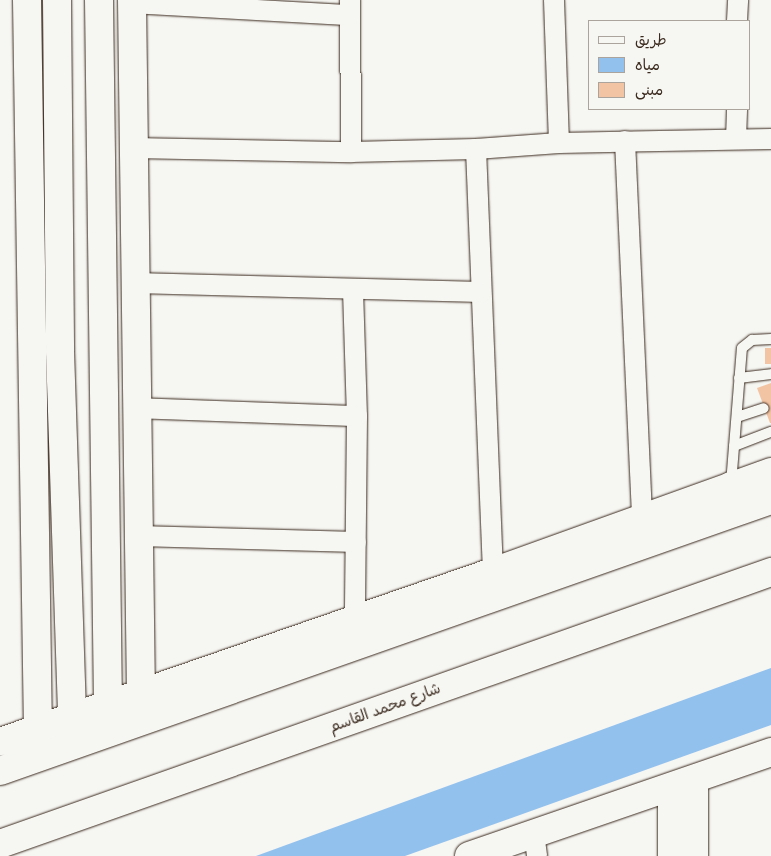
<!DOCTYPE html>
<meta charset="utf-8">
<style>
body{margin:0}
#map{position:relative;width:771px;height:856px;overflow:hidden;background:#f6f6f2;font-family:Sriracha,"Playpen Sans Arabic",sans-serif}
div>[style]{position:absolute}
[style*='--x']{left:calc(var(--x)*1px);top:calc(var(--y)*1px);width:calc(var(--w)*1px);rotate:calc(var(--a)*1deg)}
.water>*{inset:0;background:#93c1ee}
.building>*{inset:0;background:#f3c4a3}
.roads{filter:drop-shadow(0 0 1px #3b2a1e) drop-shadow(0 0 1px #3b2a1e)}
.lane>*{height:10px;margin:-5px;padding:0 5px;transform-origin:5px;border-radius:5px;background:#f6f6f2}
.street>*{height:20px;margin:-10px;padding:0 10px;transform-origin:10px;border-radius:10px;background:#f6f6f2}
.secondary>*{height:28px;margin:-14px;padding:0 14px;transform-origin:14px;border-radius:14px;background:#f6f6f2}
.primary>*{height:28px;margin:-14px;padding:0 14px;transform-origin:14px;border-radius:14px;background:#f6f6f2}
span{translate:-50% -50%;white-space:nowrap;text-align:center;line-height:1.15;-webkit-text-stroke:5px #f6f6f2;paint-order:stroke}
.street-label{font-size:15px;color:#3b2a1e}
.legend{position:absolute;left:588px;top:20px;width:162px;height:90px;box-sizing:border-box;background:#f6f6f2;border:1px solid #aba49d;margin:0;padding:6px 9px;list-style:none;font-size:15px;color:#3b2a1e}
.legend li{display:flex;align-items:center;gap:10px;height:25px}
.legend b{width:25px;border:1px solid #aba49d}
</style>
<div id="map">
<div class="water">
<div style="clip-path:polygon(771px 668px,771px 725px,405px 856px,256px 856px)"></div>
</div>
<div class="building">
<div style="clip-path:polygon(765px 348px,771px 348px,771px 364px,765px 364px)"></div>
<div style="clip-path:polygon(771px 383px,771px 423px,770px 423px,757px 388px)"></div>
</div>
<div class="roads">
<div class="lane">
<div style="--x:739;--y:378;--w:32;--a:-7"></div>
<div style="--x:737;--y:417;--w:28;--a:-18"></div>
<div style="--x:734;--y:446;--w:40;--a:-21"></div>
<div style="--x:731;--y:484;--w:136;--a:-85.4"></div>
<div style="--x:742;--y:348;--w:13;--a:-39"></div>
<div style="--x:752;--y:340;--w:19;--a:-3"></div>
</div>
<div class="street">
<div style="--x:350;--y:0;--w:152;--a:89.6"></div>
<div style="--x:554;--y:0;--w:143;--a:88"></div>
<div style="--x:132;--y:3;--w:218;--a:3.2"></div>
<div style="--x:737;--y:21;--w:21;--a:-87"></div>
<div style="--x:736;--y:139;--w:30;--a:-88"></div>
<div style="--x:625;--y:141;--w:377;--a:87.4"></div>
<div style="--x:133;--y:148;--w:218;--a:1.1"></div>
<div style="--x:351;--y:152;--w:125;--a:-1.4"></div>
<div style="--x:476;--y:149;--w:83;--a:-4.1"></div>
<div style="--x:559;--y:143;--w:212;--a:-1.1"></div>
<div style="--x:476;--y:149;--w:423;--a:87.7"></div>
<div style="--x:135;--y:283;--w:346;--a:1.5"></div>
<div style="--x:353;--y:290;--w:126;--a:88.2"></div>
<div style="--x:357;--y:416;--w:204;--a:90.6"></div>
<div style="--x:137;--y:408;--w:220;--a:2.1"></div>
<div style="--x:139;--y:536;--w:217;--a:1.6"></div>
<div style="--x:534;--y:834;--w:22;--a:82"></div>
</div>
<div class="secondary">
<div style="--x:27;--y:0;--w:729;--a:89.14"></div>
<div style="--x:57;--y:0;--w:351;--a:89.5"></div>
<div style="--x:60;--y:351;--w:367;--a:88.1"></div>
<div style="--x:99;--y:0;--w:705;--a:89.27"></div>
<div style="--x:132;--y:0;--w:693;--a:89.26"></div>
<div style="--x:0;--y:742;--w:521;--a:-19.03"></div>
<div style="--x:493;--y:572;--w:295;--a:-19.8"></div>
<div style="--x:694;--y:780;--w:76;--a:90"></div>
<div style="--x:469;--y:856;--w:319;--a:-19"></div>
<div style="--x:672;--y:856;--w:68;--a:-90"></div>
</div>
<div class="primary">
<div style="--x:731;--y:486;--w:27;--a:88"></div>
<div style="--x:0;--y:771;--w:817;--a:-19.37"></div>
<div style="--x:0;--y:844;--w:818;--a:-19.43"></div>
</div>
</div>
<div class="street-label">
<span style="left:385px;top:708px;rotate:-20deg">شارع محمد القاسم</span>
</div>
<ul class="legend">
<li><b style="height:6px;background:#f6f6f2"></b>طريق</li>
<li><b style="height:14px;background:#93c1ee"></b>مياه</li>
<li><b style="height:14px;background:#f3c4a3"></b>مبنى</li>
</ul>
</div>
